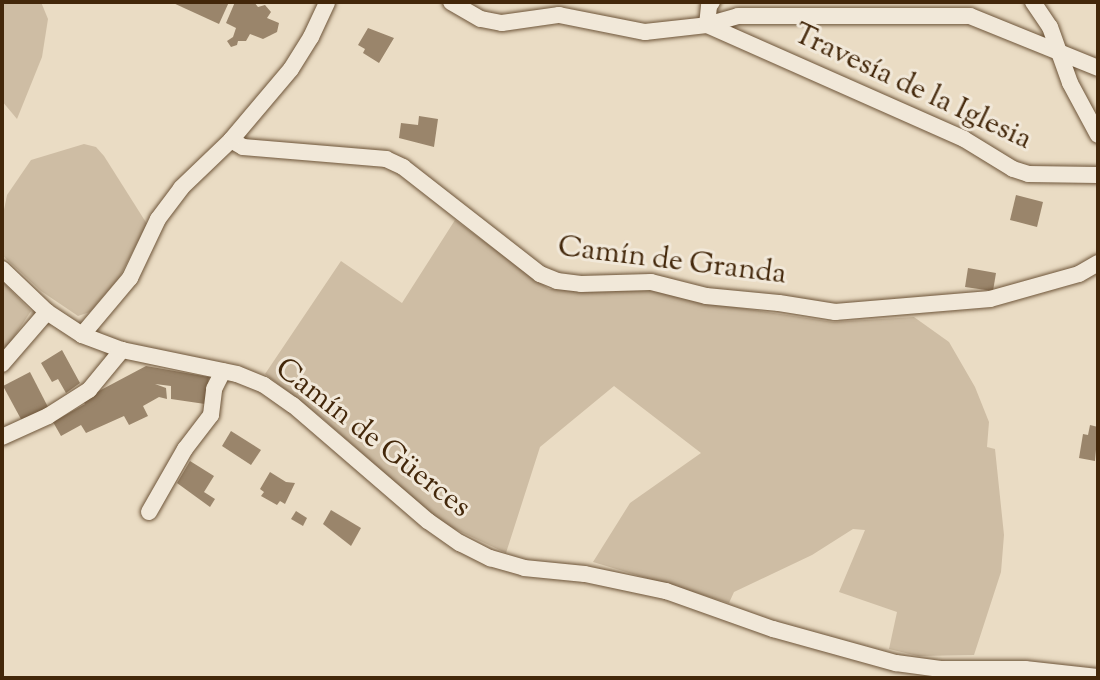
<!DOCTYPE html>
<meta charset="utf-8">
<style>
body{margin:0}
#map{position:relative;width:1100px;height:680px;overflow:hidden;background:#eadcc4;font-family:"Sorts Mill Goudy",serif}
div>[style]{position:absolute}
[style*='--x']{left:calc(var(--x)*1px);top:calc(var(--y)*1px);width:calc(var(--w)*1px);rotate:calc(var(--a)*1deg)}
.green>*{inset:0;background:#cebda4}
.building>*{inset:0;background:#9a856b}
.roads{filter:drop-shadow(0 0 2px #6d5438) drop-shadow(0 0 2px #6d5438)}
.street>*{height:16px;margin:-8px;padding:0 8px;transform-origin:8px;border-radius:8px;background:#f1e8d9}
span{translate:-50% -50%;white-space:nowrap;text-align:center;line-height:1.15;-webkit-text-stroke:6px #f1e8d9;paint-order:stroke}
.street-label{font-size:30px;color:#43270a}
.frame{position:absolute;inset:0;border:4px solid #43270a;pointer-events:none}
</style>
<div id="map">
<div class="green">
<div style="clip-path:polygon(2px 2px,41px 2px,48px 19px,42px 57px,17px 119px,2px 101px)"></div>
<div style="clip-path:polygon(84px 144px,96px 147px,104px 156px,147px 224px,119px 278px,90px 312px,78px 316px,41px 291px,2px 255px,2px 220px,7px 195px,31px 160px)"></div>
<div style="clip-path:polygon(455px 220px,549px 289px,652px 288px,707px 303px,833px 322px,914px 317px,949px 342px,975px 387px,989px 422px,987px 447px,995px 449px,1004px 535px,1001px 572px,974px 655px,918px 656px,889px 649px,897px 612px,839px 592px,865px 530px,853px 529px,812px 555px,734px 592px,729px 603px,593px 562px,630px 503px,701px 453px,614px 386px,540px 447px,506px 553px,440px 522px,321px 417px,265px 374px,341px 261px,402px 303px)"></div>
<div style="clip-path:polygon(2px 281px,31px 311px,2px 355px)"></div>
</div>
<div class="building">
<div style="clip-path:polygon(171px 2px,229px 2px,219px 24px)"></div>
<div style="clip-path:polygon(235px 2px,254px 2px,258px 7px,265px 5px,271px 12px,267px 18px,279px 23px,277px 32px,263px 39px,250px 34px,246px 41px,238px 41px,237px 45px,231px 47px,227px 41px,233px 37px,236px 28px,226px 23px)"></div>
<div style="clip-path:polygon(368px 28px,394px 38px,379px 63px,363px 53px,365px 49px,358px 45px)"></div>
<div style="clip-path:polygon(419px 116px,438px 119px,434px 147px,399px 138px,401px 123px,418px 125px)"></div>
<div style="clip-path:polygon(1016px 195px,1043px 202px,1037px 227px,1010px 220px)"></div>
<div style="clip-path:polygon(968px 268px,996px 273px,993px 291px,965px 287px)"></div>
<div style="clip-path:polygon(62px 350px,80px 383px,66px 393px,58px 379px,52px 382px,41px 363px)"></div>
<div style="clip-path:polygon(146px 366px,209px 377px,205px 404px,171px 399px,171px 386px,155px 384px,166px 388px,167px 399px,159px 397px,143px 406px,148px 416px,129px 425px,124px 416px,86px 433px,81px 425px,61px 436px,53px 422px,85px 404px,82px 400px)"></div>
<div style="clip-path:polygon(30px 372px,49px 409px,22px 421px,3px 386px)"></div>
<div style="clip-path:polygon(1090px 425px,1098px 427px,1095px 461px,1079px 458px,1083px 434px,1088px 435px)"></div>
<div style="clip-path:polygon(231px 431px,261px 450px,251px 465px,222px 446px)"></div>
<div style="clip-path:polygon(190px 461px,214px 476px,204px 492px,215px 499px,210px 507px,177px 483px)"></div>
<div style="clip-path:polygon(270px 472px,286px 482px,295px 483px,285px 504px,280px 501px,277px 505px,261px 496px,264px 492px,260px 489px)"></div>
<div style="clip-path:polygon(331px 510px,361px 528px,351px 546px,323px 524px)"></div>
<div style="clip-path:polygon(296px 511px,307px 518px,303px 526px,291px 519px)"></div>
</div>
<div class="roads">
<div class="street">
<div style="--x:451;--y:2;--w:34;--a:30"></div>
<div style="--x:481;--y:19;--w:21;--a:11"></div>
<div style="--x:502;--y:23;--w:58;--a:-8"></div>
<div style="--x:559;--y:15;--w:88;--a:11.2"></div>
<div style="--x:645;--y:32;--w:62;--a:-6.4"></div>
<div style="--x:707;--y:25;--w:32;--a:-16"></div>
<div style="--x:738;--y:16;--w:232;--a:0"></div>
<div style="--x:970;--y:16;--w:138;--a:22.1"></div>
<div style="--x:1033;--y:2;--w:30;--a:56"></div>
<div style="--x:1050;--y:27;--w:59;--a:70.3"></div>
<div style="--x:1070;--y:83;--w:59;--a:61.7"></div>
<div style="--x:707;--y:25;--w:281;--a:23.9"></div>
<div style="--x:964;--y:139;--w:57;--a:31.5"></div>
<div style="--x:1013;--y:169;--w:16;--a:18"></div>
<div style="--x:1028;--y:174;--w:70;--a:0.8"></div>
<div style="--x:707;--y:25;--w:19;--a:-84"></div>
<div style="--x:709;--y:6;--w:5;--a:-53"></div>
<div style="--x:231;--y:140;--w:14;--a:30"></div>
<div style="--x:243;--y:147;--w:144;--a:4.8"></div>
<div style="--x:386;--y:159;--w:19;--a:25"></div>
<div style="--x:403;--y:167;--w:174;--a:38"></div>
<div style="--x:540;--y:274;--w:18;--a:22"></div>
<div style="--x:557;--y:281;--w:24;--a:7"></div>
<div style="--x:581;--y:284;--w:70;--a:-1.6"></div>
<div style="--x:651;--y:282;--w:57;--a:14.3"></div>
<div style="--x:706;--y:296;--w:73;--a:5.5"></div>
<div style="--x:779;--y:303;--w:57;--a:9.1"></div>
<div style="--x:835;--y:312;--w:156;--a:-4.8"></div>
<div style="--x:990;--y:299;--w:92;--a:-15.7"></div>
<div style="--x:1079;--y:274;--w:22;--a:-30"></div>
<div style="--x:2;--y:269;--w:62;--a:43.7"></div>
<div style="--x:47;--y:312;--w:42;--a:33.3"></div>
<div style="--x:82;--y:335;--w:43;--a:20.6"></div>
<div style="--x:122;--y:350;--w:117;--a:11.8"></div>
<div style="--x:237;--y:374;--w:29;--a:22"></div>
<div style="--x:264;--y:385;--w:35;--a:35"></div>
<div style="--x:293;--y:405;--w:178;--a:40.7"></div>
<div style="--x:428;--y:521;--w:39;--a:35"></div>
<div style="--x:460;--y:543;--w:34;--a:27"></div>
<div style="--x:490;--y:558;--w:35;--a:16"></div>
<div style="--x:524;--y:568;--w:61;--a:5.6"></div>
<div style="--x:585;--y:574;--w:83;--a:11.9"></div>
<div style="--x:666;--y:591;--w:114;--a:19.6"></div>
<div style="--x:773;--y:629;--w:128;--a:15.5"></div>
<div style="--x:896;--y:663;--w:45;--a:7.6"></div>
<div style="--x:941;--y:669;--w:84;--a:0"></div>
<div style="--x:1025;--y:669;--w:73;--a:6.3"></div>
<div style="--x:82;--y:335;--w:75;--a:-49.9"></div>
<div style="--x:130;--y:278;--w:65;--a:-64.6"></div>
<div style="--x:158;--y:219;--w:39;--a:-53"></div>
<div style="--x:181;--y:188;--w:69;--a:-43.8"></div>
<div style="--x:231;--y:140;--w:93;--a:-49.8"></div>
<div style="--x:291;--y:69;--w:38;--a:-58"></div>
<div style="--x:311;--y:37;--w:38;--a:-65"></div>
<div style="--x:2;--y:364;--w:69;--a:-49.1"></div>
<div style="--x:2;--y:437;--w:51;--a:-24.5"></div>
<div style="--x:48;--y:416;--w:49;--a:-32.4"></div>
<div style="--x:89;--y:390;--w:52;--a:-50.5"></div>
<div style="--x:149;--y:512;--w:73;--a:-60.3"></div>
<div style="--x:185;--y:449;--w:43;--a:-52.6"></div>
<div style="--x:211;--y:415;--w:26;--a:-83"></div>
<div style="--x:214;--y:389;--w:20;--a:-63"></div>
</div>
</div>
<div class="street-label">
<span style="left:912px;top:88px;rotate:25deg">Travesía de la Iglesia</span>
<span style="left:672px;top:262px;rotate:7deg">Camín de Granda</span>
<span style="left:372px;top:439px;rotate:38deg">Camín de Güerces</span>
</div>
<div class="frame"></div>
</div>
